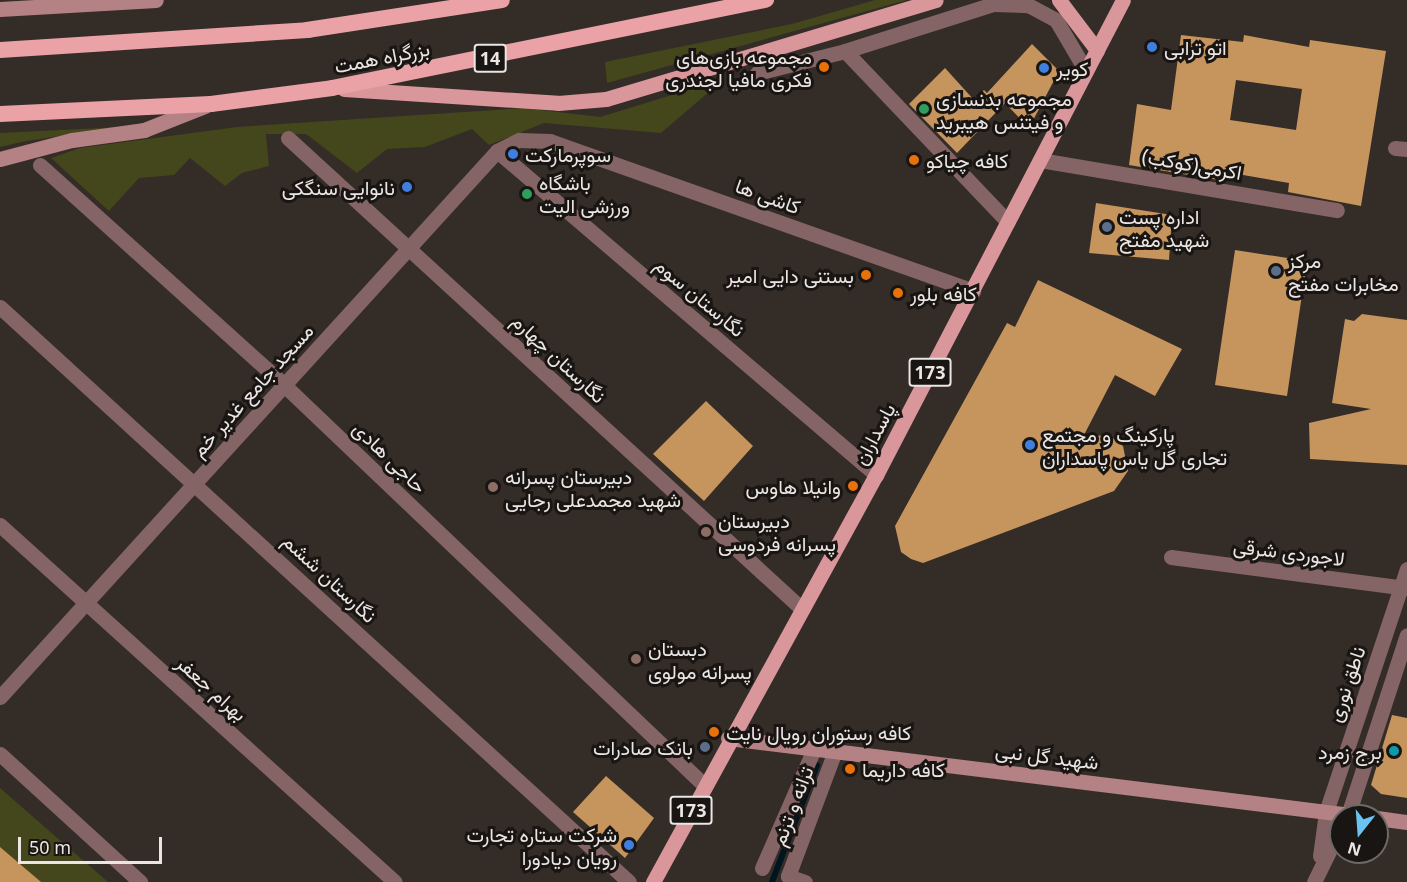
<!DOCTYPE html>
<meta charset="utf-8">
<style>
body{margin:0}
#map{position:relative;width:1407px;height:882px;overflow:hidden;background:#342c27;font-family:"Noto Sans",Vazirmatn,sans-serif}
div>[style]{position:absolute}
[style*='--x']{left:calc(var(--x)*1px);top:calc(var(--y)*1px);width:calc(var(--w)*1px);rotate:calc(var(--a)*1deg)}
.green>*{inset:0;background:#44461b}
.stream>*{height:6px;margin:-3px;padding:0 3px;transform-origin:3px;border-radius:3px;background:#00151f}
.building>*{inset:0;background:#c6945d}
.minor>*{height:15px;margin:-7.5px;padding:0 7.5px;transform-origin:7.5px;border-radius:7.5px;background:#846465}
.tertiary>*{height:15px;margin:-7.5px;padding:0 7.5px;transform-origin:7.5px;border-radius:7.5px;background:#846465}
.secondary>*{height:15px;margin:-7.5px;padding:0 7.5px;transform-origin:7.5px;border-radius:7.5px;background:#b48184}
.primary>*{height:15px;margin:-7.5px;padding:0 7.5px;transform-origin:7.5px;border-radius:7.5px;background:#d9979c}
.trunk>*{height:16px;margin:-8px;padding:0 8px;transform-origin:8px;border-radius:8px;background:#eaa2a6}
.dots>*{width:16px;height:16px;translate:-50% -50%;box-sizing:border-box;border:3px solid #191513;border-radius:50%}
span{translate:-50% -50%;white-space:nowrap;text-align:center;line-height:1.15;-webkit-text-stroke:6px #191513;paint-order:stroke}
.shield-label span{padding:2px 4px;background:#191513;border:2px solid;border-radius:4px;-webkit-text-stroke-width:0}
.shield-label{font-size:18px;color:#ebe6e3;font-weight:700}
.poi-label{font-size:20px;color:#ebe6e3}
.left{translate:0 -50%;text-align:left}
.right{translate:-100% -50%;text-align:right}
.street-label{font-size:20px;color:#ebe6e3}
.north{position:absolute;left:1329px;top:804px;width:60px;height:60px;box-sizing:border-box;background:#191513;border:2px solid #6d6966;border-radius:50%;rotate:197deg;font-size:16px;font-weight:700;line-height:24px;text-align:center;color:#ebe6e3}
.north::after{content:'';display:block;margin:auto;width:21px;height:27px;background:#6bc3f2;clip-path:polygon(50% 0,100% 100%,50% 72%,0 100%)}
.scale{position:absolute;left:18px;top:837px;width:144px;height:27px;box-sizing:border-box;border:3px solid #ebe6e3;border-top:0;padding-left:8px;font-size:18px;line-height:21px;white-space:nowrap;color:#ebe6e3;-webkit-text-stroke:4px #191513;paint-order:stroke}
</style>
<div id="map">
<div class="green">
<div style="clip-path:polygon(875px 0,907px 0,607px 83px,605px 62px,792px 24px)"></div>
<div style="clip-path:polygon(724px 79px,661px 133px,544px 123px,489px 145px,472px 129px,425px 147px,387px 149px,357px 173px,306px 134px,266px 134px,269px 166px,242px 173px,225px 186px,190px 158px,174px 175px,139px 178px,109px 211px,51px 158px,80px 148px,237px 127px,524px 108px,600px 117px)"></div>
<div style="clip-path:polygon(121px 127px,26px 141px,0 147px,0 133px)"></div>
<div style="clip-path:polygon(0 788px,108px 882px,0 882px)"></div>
</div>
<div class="stream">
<div style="--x:772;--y:882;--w:125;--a:-69"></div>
</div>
<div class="building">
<div style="clip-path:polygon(evenodd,1181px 35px,1243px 42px,1244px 35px,1309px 47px,1310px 40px,1386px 51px,1361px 206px,1288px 192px,1289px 183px,1220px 171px,1219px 180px,1129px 165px,1137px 104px,1171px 110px,1181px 35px,1236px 80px,1302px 89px,1296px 130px,1230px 120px,1236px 80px)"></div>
<div style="clip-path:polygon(1032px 44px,1059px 71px,1029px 128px,1005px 103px,957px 153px,909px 104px,945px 68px,974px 100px,984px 90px,987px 93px)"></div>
<div style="clip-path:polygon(1096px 203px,1172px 215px,1169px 260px,1089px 253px)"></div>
<div style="clip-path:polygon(1235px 250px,1307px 261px,1287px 396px,1215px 385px)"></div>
<div style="clip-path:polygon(1038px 280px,1182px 349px,1155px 396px,1115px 375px,1084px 435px,1110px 436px,1123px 446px,1128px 471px,1114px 491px,923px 563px,911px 559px,901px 552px,895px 526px,1007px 323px,1015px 327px)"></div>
<div style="clip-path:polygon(1362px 314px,1407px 320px,1407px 465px,1310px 459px,1309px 423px,1371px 409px,1332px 403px,1345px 319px,1354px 321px)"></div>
<div style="clip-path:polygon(706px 401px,753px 446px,704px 501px,653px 454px)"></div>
<div style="clip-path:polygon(1392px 715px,1407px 718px,1407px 798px,1381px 794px,1371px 785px)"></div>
<div style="clip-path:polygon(606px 776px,654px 818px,625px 858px,573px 812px)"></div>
<div style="clip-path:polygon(0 847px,41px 882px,0 882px)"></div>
</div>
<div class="minor">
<div style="--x:845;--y:51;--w:236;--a:46.4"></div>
<div style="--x:757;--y:73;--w:91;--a:-14"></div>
<div style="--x:845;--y:51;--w:155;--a:-17.6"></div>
<div style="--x:993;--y:4;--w:35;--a:2"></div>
<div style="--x:1028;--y:5;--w:32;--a:28"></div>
<div style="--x:1056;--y:20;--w:59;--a:59.5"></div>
<div style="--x:288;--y:138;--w:696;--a:42.5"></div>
<div style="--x:1395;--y:148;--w:12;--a:5"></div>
<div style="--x:497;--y:151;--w:499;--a:40.5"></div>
<div style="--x:1040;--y:160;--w:301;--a:9.6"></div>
<div style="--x:40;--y:165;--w:329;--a:42"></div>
<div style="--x:284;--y:385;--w:580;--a:43.6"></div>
<div style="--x:0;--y:307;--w:852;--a:42.43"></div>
<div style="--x:0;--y:525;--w:532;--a:42.11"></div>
<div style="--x:1171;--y:557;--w:238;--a:7.5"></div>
<div style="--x:0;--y:697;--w:738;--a:-47.69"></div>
<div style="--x:497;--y:151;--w:25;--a:-27"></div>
<div style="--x:519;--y:140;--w:31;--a:2"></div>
<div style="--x:550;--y:141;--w:449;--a:19.5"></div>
<div style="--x:0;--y:754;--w:190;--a:42.4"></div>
<div style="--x:1326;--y:812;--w:256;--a:-71.6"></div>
<div style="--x:1348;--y:815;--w:189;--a:-71.9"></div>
<div style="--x:762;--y:868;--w:130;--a:-66.4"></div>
<div style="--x:805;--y:882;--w:18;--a:-161"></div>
<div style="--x:788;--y:876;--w:134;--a:-69.4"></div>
</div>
<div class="tertiary">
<div style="--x:1320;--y:856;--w:44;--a:-82.2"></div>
<div style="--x:1314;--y:882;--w:61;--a:-63.9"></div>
</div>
<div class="secondary">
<div style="--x:0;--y:9;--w:156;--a:-3.3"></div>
<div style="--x:0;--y:159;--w:74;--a:-14.8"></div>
<div style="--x:72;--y:140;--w:73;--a:-7.9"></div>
<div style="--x:144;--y:130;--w:66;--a:-21.5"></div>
<div style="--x:728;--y:738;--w:637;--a:7.04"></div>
<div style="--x:1377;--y:818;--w:30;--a:8"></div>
</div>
<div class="primary">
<div style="--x:1059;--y:0;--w:63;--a:52.8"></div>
<div style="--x:344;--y:89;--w:214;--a:3.7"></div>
<div style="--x:558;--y:103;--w:48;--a:-4.8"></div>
<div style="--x:606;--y:99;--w:344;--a:-16.7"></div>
<div style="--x:653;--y:882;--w:464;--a:-61.3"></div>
<div style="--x:876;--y:475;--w:535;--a:-62.53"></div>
</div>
<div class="trunk">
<div style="--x:0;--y:50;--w:308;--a:-3.7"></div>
<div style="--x:307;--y:30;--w:197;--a:-8.7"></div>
<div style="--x:0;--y:114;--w:211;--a:-2.7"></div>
<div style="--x:211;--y:104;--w:122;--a:-7.5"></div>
<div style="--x:332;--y:88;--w:443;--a:-11.5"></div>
</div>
<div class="dots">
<div style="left:1152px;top:47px;background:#3f7fe0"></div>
<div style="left:824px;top:67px;background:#e8710a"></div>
<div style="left:1044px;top:68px;background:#3f7fe0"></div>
<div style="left:924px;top:109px;background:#2e9e5b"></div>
<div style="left:513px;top:154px;background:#3f7fe0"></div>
<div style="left:914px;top:160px;background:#e8710a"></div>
<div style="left:407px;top:187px;background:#3f7fe0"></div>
<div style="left:527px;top:194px;background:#2e9e5b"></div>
<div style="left:1107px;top:227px;background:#5c6f8a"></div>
<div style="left:1276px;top:271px;background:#5c6f8a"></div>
<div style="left:866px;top:275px;background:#e8710a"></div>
<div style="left:898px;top:293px;background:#e8710a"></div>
<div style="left:1030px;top:445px;background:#3f7fe0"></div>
<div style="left:853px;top:486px;background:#e8710a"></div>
<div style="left:493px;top:487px;background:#8d6e63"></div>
<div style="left:706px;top:532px;background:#8d6e63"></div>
<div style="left:636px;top:659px;background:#8d6e63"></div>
<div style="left:714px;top:732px;background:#e8710a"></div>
<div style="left:705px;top:747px;background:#5c6f8a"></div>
<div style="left:1394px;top:751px;background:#0f9aa8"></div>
<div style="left:850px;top:769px;background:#e8710a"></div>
<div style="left:629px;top:845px;background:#3f7fe0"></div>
</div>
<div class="shield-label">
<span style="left:490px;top:58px">14</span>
<span style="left:930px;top:372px">173</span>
<span style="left:691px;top:810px">173</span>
</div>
<div class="poi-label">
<span class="left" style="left:1164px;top:47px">اتو ترابی</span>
<span class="right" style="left:812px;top:68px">مجموعه بازی‌های<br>فکری مافیا لجندری</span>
<span class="left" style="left:1056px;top:68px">کویر</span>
<span class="left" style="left:936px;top:110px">مجموعه بدنسازی<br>و فیتنس هیبرید</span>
<span class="left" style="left:525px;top:154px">سوپرمارکت</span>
<span class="left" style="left:926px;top:160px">کافه چیاکو</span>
<span class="left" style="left:539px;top:194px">باشگاه<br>ورزشی الیت</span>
<span class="right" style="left:395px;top:187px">نانوایی سنگکی</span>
<span class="left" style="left:1119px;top:228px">اداره پست<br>شهید مفتح</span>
<span class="left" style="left:1288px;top:272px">مرکز<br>مخابرات مفتح</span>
<span class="right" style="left:854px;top:275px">بستنی دایی امیر</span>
<span class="left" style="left:910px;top:293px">کافه بلور</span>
<span class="left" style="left:1042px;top:446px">پارکینگ و مجتمع<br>تجاری گل یاس پاسداران</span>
<span class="left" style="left:505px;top:488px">دبیرستان پسرانه<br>شهید مجمدعلی رجایی</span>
<span class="right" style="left:841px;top:486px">وانیلا هاوس</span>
<span class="left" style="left:718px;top:532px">دبیرستان<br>پسرانه فردوسی</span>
<span class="left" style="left:648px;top:660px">دبستان<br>پسرانه مولوی</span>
<span class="left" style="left:726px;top:732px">کافه رستوران رویال نایت</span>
<span class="right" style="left:693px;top:747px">بانک صادرات</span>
<span class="right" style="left:1382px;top:751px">برج زمرد</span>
<span class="left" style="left:862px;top:769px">کافه داریما</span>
<span class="right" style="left:617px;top:846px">شرکت ستاره تجارت<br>رویان دیادورا</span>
</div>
<div class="street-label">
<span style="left:382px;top:57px;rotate:-11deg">بزرگراه همت</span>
<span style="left:1192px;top:164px;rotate:10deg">اکرمی(کوکب)</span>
<span style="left:768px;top:196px;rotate:20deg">کاشی ها</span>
<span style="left:700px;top:297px;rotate:40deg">نگارستان سوم</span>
<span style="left:559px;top:358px;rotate:43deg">نگارستان چهارم</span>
<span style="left:252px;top:390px;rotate:-48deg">مسجد جامع غدیر خم</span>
<span style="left:874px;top:434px;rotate:-62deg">پاسداران</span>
<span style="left:390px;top:457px;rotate:44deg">حاجی هادی</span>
<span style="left:1289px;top:552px;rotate:7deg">لاجوردی شرقی</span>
<span style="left:330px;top:578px;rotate:43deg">نگارستان ششم</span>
<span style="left:1346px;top:684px;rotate:-71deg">ناطق نوری</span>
<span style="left:212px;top:688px;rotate:42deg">بهرام جعفر</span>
<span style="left:1047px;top:756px;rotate:7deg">شهید گل نبی</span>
<span style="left:792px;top:806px;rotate:-69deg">ترانه و ترنم</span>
</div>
<div class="north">N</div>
<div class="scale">50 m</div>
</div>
